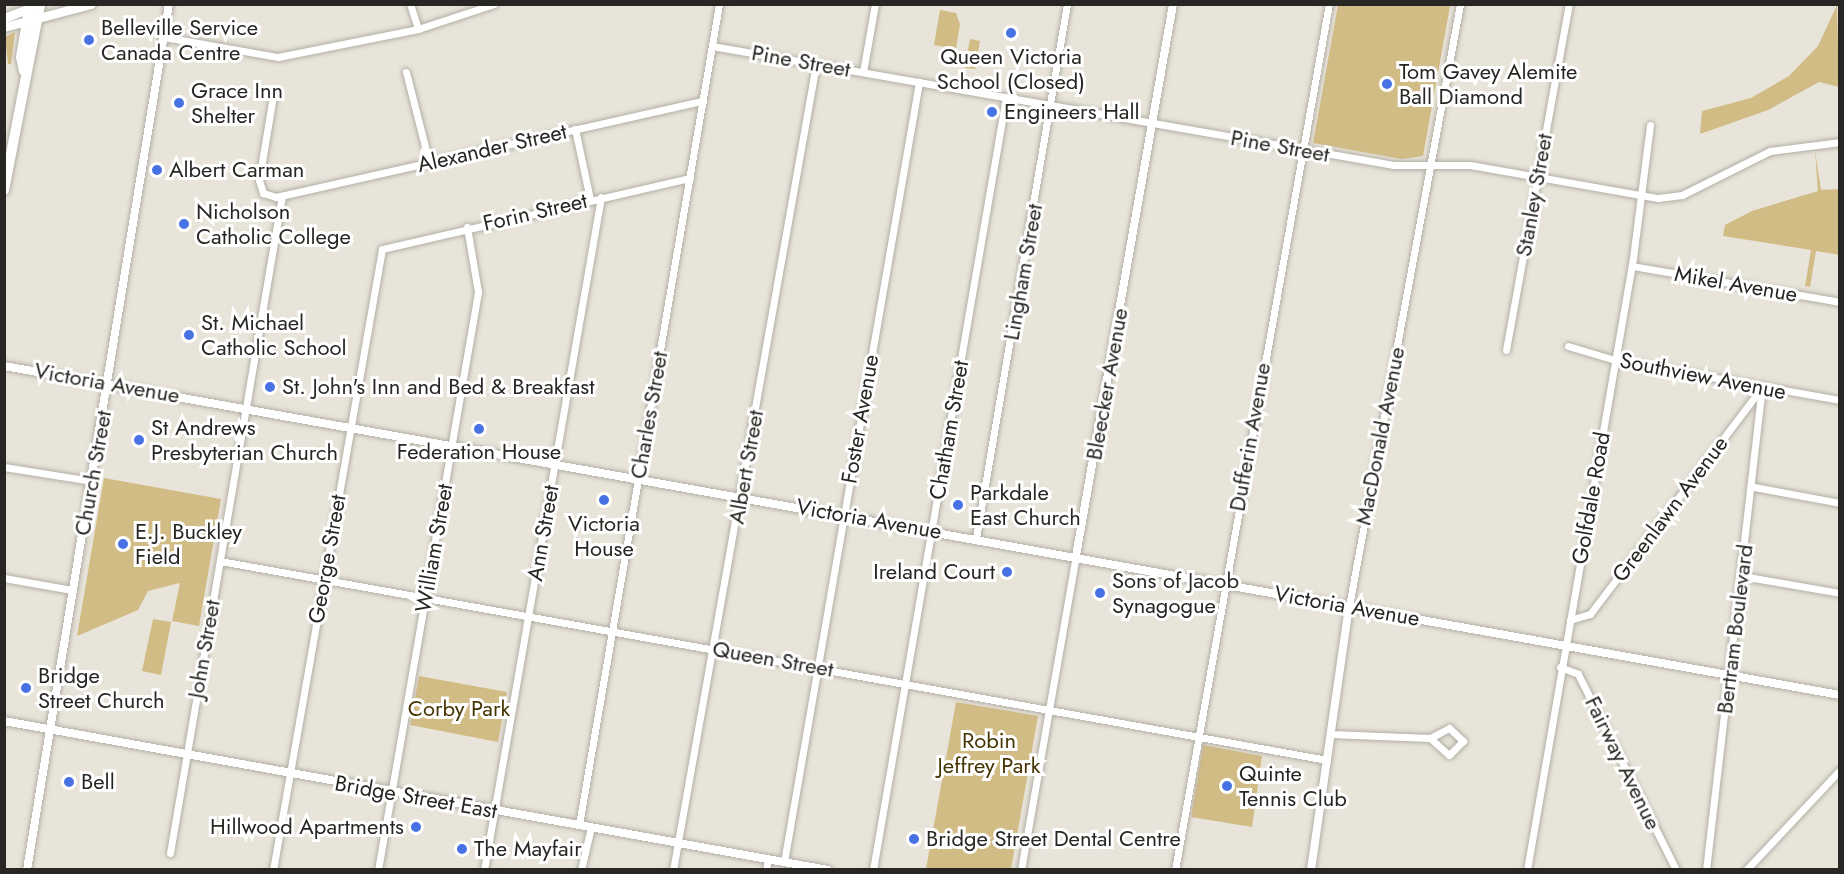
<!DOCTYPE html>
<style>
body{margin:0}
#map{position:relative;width:1844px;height:874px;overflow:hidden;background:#e8e4d9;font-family:Jost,sans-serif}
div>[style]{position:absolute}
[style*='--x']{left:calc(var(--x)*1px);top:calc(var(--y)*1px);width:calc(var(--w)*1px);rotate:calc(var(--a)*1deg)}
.green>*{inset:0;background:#d2bc85}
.roads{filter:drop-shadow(0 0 2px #b3afa6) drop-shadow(0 0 2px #b3afa6)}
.minor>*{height:7px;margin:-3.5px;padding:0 3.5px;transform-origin:3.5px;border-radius:3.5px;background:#fff}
.tertiary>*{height:8px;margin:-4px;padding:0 4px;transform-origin:4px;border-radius:4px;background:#fff}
.secondary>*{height:9px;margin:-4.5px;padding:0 4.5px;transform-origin:4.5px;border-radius:4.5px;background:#fff}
.primary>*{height:10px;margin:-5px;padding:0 5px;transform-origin:5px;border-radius:5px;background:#fff}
.dots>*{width:16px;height:16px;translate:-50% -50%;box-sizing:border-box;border:3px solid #fff;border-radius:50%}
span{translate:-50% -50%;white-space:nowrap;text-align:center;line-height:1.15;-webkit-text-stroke:6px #fff;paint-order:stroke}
.poi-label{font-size:22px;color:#272622}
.left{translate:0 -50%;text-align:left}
.right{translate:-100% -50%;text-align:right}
.street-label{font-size:22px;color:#272622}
.park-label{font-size:22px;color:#453401}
.frame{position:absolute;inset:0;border:6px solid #272622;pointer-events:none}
</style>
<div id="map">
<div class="green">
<div style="clip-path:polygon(1338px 5px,1450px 6px,1423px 156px,1401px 159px,1313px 143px)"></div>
<div style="clip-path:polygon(1837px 5px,1839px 87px,1819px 82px,1768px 110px,1700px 134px,1702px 111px,1751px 98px,1789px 76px,1818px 46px)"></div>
<div style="clip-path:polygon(940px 10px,956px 13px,960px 24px,956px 49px,934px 45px)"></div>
<div style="clip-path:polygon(15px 32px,11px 64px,8px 64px,5px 37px)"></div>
<div style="clip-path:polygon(970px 39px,980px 41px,975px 69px,965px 68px)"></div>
<div style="clip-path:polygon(1815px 151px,1821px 190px,1839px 189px,1840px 255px,1816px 251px,1810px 287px,1805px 286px,1811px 250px,1723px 236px,1725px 225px,1752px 211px,1818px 191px)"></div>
<div style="clip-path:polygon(104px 478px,221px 499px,199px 626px,172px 621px,180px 583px,148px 591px,138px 610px,77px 636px)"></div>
<div style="clip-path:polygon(153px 619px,171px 622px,161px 675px,142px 671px)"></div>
<div style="clip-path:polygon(419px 676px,507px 692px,498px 742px,410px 725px)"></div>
<div style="clip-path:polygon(956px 702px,1038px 716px,1011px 869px,926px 869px)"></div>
<div style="clip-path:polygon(1203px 745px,1262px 756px,1252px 827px,1191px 817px)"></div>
</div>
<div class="roads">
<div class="minor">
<div style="--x:410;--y:4;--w:26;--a:72"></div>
<div style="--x:164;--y:37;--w:116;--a:10"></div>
<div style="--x:278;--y:57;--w:143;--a:-11.3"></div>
<div style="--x:418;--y:29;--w:80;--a:-18.2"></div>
<div style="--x:712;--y:46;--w:692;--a:9.9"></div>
<div style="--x:1394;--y:165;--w:76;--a:0"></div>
<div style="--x:1470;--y:165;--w:191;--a:10"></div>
<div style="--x:1658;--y:198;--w:24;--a:-7"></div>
<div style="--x:1682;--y:195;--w:98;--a:-26.6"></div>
<div style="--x:1770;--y:151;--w:71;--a:-7.3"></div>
<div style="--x:406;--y:72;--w:93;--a:75.7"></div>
<div style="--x:863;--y:72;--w:69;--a:-80"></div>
<div style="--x:273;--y:96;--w:85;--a:99.5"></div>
<div style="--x:259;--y:180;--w:14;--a:73"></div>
<div style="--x:263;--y:193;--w:14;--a:17"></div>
<div style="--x:276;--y:197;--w:438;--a:-12.7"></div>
<div style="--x:575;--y:129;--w:72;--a:77.9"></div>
<div style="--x:1632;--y:266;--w:211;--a:9.8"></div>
<div style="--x:1568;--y:346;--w:49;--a:16.6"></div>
<div style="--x:1615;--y:360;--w:229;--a:10.1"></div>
<div style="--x:1506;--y:350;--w:352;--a:-79.7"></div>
<div style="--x:4;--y:467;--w:88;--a:9.1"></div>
<div style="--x:1754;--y:487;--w:87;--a:10.5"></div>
<div style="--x:976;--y:538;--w:542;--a:-80.33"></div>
<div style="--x:220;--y:561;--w:1125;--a:10.19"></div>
<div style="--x:1742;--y:576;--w:99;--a:9.8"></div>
<div style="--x:4;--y:578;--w:69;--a:10"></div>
<div style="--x:1349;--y:606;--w:612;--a:-79.55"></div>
<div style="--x:1570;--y:620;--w:21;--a:-17"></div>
<div style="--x:1590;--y:614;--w:285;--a:-52.8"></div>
<div style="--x:1560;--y:667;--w:19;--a:21"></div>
<div style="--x:1578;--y:674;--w:219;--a:63.4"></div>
<div style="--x:1330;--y:734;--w:100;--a:2.3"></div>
<div style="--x:1430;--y:738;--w:25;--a:42"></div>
<div style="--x:1449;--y:755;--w:20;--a:-45"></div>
<div style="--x:1463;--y:741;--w:19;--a:-137"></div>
<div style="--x:1449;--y:728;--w:21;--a:152"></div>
<div style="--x:579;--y:825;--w:833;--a:-80.32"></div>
<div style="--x:170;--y:853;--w:666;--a:-80.33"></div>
<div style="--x:784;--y:862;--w:792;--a:-80.18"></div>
<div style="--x:273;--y:870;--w:630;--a:-80.04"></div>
<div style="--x:382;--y:249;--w:316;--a:-13"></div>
<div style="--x:378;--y:870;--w:587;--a:-80.18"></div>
<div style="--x:478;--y:292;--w:66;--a:-99.6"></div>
<div style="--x:484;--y:870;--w:683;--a:-80.14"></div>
<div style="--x:581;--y:870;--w:44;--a:-76.9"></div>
<div style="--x:673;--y:870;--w:819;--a:-79.94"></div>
<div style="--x:766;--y:870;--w:11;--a:-80"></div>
<div style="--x:873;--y:870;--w:784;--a:-80.24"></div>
<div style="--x:1021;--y:870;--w:319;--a:-80.1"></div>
<div style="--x:1175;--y:870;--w:880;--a:-79.92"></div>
<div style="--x:1527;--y:870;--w:621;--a:-80.17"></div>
<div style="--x:1633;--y:258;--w:134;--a:-82.7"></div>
<div style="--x:1706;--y:870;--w:486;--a:-83.4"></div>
<div style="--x:1746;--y:870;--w:137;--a:-46.8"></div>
</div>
<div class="tertiary">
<div style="--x:4;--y:366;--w:1865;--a:10.16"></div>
<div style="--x:1076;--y:556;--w:560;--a:-80.03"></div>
<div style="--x:4;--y:721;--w:837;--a:10.25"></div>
<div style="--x:27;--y:870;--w:878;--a:-80.69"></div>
<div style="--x:1311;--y:870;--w:267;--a:-81.8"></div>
</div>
<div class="secondary">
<div style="--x:4;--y:18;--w:31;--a:-21"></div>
<div style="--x:4;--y:27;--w:90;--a:-14.8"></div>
</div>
<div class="primary">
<div style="--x:24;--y:71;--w:14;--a:-102"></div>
<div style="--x:21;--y:57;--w:54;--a:-80.4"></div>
<div style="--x:4;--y:190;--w:189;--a:-79"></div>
</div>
</div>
<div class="dots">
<div style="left:1011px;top:33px;background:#4871e4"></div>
<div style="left:89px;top:40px;background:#4871e4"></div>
<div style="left:1387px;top:84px;background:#4871e4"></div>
<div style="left:179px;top:103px;background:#4871e4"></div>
<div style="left:992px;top:112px;background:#4871e4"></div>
<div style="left:157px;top:170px;background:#4871e4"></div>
<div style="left:184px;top:224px;background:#4871e4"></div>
<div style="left:189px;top:335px;background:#4871e4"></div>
<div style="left:270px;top:387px;background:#4871e4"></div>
<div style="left:479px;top:429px;background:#4871e4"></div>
<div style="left:139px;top:440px;background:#4871e4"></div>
<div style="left:604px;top:500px;background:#4871e4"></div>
<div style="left:958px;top:505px;background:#4871e4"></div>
<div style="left:123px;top:544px;background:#4871e4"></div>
<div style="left:1007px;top:572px;background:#4871e4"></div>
<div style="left:1100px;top:593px;background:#4871e4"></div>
<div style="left:26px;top:688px;background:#4871e4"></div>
<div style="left:69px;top:782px;background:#4871e4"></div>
<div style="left:1227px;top:786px;background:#4871e4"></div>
<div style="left:416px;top:827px;background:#4871e4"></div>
<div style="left:914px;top:839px;background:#4871e4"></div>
<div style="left:462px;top:849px;background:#4871e4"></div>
</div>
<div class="poi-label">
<span class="left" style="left:101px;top:40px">Belleville Service<br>Canada Centre</span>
<span style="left:1011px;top:69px">Queen Victoria<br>School (Closed)</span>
<span class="left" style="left:1399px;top:84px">Tom Gavey Alemite<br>Ball Diamond</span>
<span class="left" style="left:191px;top:103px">Grace Inn<br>Shelter</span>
<span class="left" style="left:1004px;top:112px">Engineers Hall</span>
<span class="left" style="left:169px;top:170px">Albert Carman</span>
<span class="left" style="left:196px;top:224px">Nicholson<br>Catholic College</span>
<span class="left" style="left:201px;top:335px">St. Michael<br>Catholic School</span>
<span class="left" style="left:282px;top:387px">St. John's Inn and Bed &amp; Breakfast</span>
<span class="left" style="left:151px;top:440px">St Andrews<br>Presbyterian Church</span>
<span style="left:479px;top:452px">Federation House</span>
<span class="left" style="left:970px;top:505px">Parkdale<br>East Church</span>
<span style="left:604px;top:536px">Victoria<br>House</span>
<span class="left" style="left:135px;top:544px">E.J. Buckley<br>Field</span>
<span class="right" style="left:995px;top:572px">Ireland Court</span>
<span class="left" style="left:1112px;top:593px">Sons of Jacob<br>Synagogue</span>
<span class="left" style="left:38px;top:688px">Bridge<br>Street Church</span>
<span class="left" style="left:1239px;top:786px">Quinte<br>Tennis Club</span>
<span class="left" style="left:81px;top:782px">Bell</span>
<span class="right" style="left:404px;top:827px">Hillwood Apartments</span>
<span class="left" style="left:926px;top:839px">Bridge Street Dental Centre</span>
<span class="left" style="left:474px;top:849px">The Mayfair</span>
</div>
<div class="street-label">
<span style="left:801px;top:61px;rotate:10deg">Pine Street</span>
<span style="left:1280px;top:146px;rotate:10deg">Pine Street</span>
<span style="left:492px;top:148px;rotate:-13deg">Alexander Street</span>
<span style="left:1534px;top:195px;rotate:-80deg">Stanley Street</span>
<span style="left:535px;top:212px;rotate:-13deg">Forin Street</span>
<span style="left:1023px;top:272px;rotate:-80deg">Lingham Street</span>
<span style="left:1736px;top:284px;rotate:10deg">Mikel Avenue</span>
<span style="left:1703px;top:376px;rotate:11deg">Southview Avenue</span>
<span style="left:107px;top:383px;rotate:10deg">Victoria Avenue</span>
<span style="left:1107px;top:384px;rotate:-80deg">Bleecker Avenue</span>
<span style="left:649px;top:415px;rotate:-80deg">Charles Street</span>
<span style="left:860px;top:419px;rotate:-80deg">Foster Avenue</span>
<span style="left:949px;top:430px;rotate:-80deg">Chatham Street</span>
<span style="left:1380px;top:436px;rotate:-79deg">MacDonald Avenue</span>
<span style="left:1250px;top:437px;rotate:-80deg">Dufferin Avenue</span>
<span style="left:746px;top:467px;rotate:-80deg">Albert Street</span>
<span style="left:93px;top:473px;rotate:-80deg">Church Street</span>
<span style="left:1591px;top:498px;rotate:-80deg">Golfdale Road</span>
<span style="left:1670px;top:509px;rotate:-53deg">Greenlawn Avenue</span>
<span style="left:869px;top:519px;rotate:10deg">Victoria Avenue</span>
<span style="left:543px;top:533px;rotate:-80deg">Ann Street</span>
<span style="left:434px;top:548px;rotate:-80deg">William Street</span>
<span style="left:327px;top:559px;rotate:-80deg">George Street</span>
<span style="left:1347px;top:606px;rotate:10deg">Victoria Avenue</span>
<span style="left:1735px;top:629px;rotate:-83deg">Bertram Boulevard</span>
<span style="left:204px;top:649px;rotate:-80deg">John Street</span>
<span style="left:773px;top:659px;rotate:10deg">Queen Street</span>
<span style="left:1623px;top:763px;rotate:64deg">Fairway Avenue</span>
<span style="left:416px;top:797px;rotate:10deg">Bridge Street East</span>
</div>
<div class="park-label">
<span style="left:459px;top:709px">Corby Park</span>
<span style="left:989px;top:753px">Robin<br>Jeffrey Park</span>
</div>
<div class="frame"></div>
</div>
